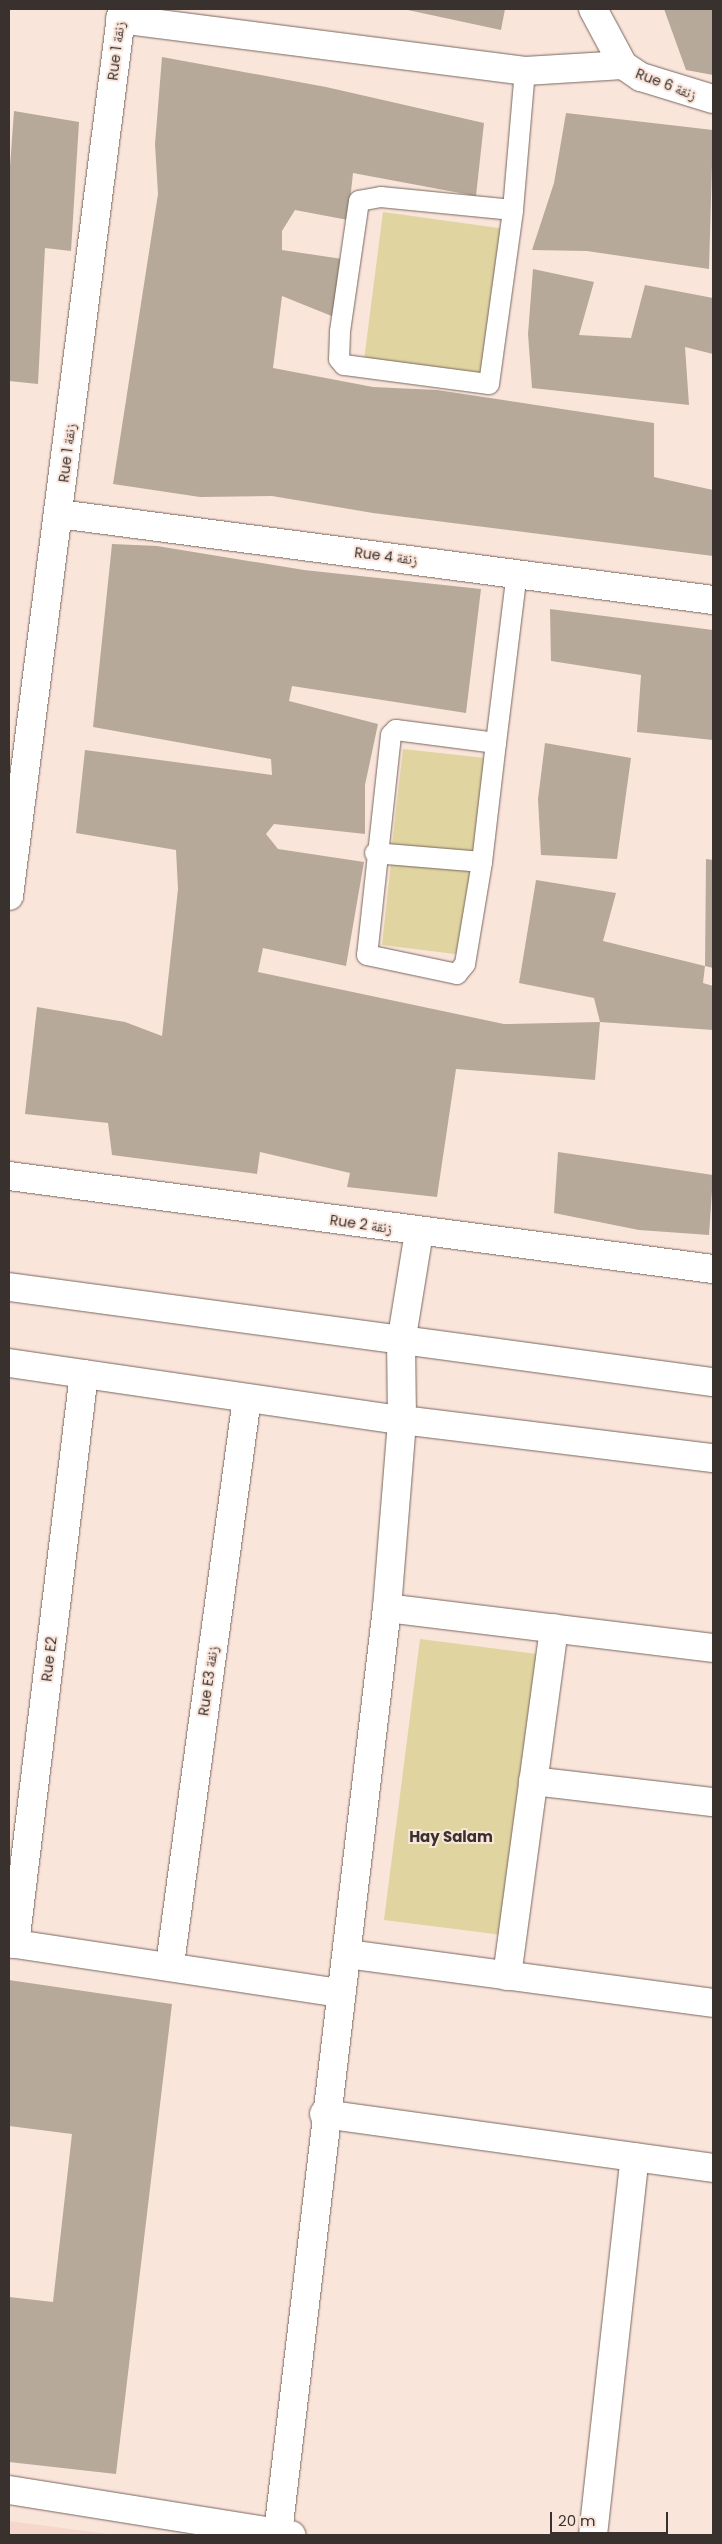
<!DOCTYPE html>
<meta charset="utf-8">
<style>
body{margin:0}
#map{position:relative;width:722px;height:2544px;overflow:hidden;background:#fae5db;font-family:Poppins,"Noto Naskh Arabic",sans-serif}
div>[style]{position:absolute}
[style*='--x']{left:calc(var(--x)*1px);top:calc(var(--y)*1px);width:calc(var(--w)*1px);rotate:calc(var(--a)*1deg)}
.built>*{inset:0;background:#f5d8cb}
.green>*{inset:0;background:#e0d4a1}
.building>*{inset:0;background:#b6a99a}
.roads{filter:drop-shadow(0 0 1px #78675e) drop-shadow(0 0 1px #78675e)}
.lane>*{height:20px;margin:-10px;padding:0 10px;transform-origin:10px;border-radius:10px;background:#fff}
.street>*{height:28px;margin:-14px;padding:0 14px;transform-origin:14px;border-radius:14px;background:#fff}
.secondary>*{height:28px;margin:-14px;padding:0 14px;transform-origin:14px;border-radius:14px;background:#fff}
span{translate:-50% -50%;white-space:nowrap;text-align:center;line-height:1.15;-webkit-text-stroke:4px #fae5db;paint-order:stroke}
.street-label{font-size:14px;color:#39312d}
.neighbourhood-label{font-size:15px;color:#39312d;font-weight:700}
.frame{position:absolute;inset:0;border:10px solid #39312d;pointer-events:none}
.scale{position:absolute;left:550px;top:2512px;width:118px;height:22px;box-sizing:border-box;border:2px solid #39312d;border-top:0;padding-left:6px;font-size:15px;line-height:18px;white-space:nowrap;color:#39312d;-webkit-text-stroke:4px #fae5db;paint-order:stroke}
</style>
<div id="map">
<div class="built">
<div style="clip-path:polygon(9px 2521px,117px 2535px,9px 2535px)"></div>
</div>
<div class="green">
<div style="clip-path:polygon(383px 212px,506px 229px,487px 376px,364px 360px)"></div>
<div style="clip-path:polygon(403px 749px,485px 758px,474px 853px,392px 844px)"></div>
<div style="clip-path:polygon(391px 862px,473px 871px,463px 955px,382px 945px)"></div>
<div style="clip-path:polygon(420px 1639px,537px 1654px,502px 1935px,384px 1920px)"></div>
</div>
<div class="building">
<div style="clip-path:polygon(403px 9px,505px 9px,501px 30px)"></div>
<div style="clip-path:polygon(664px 9px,713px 9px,713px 75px,686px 70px)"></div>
<div style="clip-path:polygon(162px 57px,326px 87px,484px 123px,476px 196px,353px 173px,348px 220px,295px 210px,282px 231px,282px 250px,349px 260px,339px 319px,282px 296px,273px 368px,373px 387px,437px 390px,654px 423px,654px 477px,713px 490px,713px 556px,373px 513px,272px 496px,200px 497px,113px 484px,158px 194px,155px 144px)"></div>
<div style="clip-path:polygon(14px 111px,79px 122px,71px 251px,45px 248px,38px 384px,9px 381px,9px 180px)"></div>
<div style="clip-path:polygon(566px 113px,713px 130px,709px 269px,587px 251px,532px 250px,554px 183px)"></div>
<div style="clip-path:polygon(533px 269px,594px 282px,579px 335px,631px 338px,645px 285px,713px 298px,713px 354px,685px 347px,689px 405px,532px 388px,528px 334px)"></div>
<div style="clip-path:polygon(112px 544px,157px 546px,304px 570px,481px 589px,466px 713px,292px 686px,289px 701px,378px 724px,365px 785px,365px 834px,274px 824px,266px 834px,278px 849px,364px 862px,346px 966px,263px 948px,258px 972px,504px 1024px,600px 1022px,595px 1080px,456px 1069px,437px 1197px,347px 1187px,350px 1173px,260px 1152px,257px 1174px,112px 1155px,108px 1123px,25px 1114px,37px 1007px,125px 1022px,162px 1036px,178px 889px,176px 850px,76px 833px,85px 750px,272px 775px,271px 759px,93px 727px)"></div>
<div style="clip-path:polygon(550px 609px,713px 630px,713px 740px,637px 732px,641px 675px,551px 661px)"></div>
<div style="clip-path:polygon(545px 743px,631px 758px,617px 859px,541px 855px,538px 799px)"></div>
<div style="clip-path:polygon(706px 859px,713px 860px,713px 968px,705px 966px)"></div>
<div style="clip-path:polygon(536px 880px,616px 893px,603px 941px,705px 966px,703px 983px,713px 986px,713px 1030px,600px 1022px,594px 998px,519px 983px)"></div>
<div style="clip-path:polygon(558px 1152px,713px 1175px,709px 1235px,639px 1230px,554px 1213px)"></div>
<div style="clip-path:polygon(9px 1980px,172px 2004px,116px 2474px,9px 2462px,9px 2297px,53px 2302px,72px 2134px,9px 2126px)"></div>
</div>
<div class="roads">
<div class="lane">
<div style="--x:513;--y:210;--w:133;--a:-174.4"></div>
<div style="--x:381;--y:197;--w:22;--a:170"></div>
<div style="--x:359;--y:201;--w:132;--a:98.3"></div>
<div style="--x:340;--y:332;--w:27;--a:92"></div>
<div style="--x:339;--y:359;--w:8;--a:50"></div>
<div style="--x:344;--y:365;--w:146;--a:7.5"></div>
<div style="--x:489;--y:384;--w:176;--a:-82.1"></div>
<div style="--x:513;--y:210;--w:140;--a:-85.1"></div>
<div style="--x:496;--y:743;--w:101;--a:-172.6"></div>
<div style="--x:396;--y:730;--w:7;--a:135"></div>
<div style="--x:391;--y:735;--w:221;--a:96.2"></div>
<div style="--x:367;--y:955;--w:92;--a:11.9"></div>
<div style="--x:457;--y:974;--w:13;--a:-51"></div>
<div style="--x:465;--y:964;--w:103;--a:-80.5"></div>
<div style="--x:482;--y:862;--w:120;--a:-83.3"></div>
<div style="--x:496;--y:743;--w:172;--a:-83"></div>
<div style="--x:375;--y:853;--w:107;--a:4.8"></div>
</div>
<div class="street">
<div style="--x:120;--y:19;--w:408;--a:7.3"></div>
<div style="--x:525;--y:71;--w:98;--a:-3.5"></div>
<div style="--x:59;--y:514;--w:660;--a:7.49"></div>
<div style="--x:9;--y:896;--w:894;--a:-82.74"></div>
<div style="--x:9;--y:1176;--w:710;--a:7.53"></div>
<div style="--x:387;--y:1608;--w:328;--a:7"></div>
<div style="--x:533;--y:1781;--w:181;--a:6.7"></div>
<div style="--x:9;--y:1943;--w:336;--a:8.6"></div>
<div style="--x:15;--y:1944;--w:574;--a:-83.1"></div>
<div style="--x:347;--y:1954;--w:369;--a:7.6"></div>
<div style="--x:170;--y:1964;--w:571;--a:-82.25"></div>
<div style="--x:507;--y:1976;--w:351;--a:-82.3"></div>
<div style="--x:324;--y:2114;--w:393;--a:7.9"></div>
<div style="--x:9;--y:2490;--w:286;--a:9.1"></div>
<div style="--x:278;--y:2533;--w:931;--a:-83.28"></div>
<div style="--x:387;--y:1608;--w:189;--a:-85.4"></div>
<div style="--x:402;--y:1420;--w:77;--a:-90.7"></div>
<div style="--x:401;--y:1343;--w:112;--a:-80.8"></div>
<div style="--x:593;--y:2535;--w:380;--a:-83.7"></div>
</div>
<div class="secondary">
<div style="--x:593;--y:9;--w:64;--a:61.8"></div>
<div style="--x:623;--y:65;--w:22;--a:34"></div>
<div style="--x:641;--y:77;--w:75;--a:17"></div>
<div style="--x:9;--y:1287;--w:710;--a:7.69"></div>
<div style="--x:9;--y:1363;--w:397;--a:8.3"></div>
<div style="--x:402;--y:1420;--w:313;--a:7"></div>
</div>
</div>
<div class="street-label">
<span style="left:116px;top:51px;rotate:-83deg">Rue 1 زنقة</span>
<span style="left:666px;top:84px;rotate:21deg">Rue 6 زنقة</span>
<span style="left:67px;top:453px;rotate:-83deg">Rue 1 زنقة</span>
<span style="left:386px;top:556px;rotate:7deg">Rue 4 زنقة</span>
<span style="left:361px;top:1224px;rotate:8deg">Rue 2 زنقة</span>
<span style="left:49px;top:1659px;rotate:-83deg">Rue E2</span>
<span style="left:208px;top:1681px;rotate:-82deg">Rue E3 زنقة</span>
</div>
<div class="neighbourhood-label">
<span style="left:451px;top:1837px">Hay Salam</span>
</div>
<div class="frame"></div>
<div class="scale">20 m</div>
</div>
